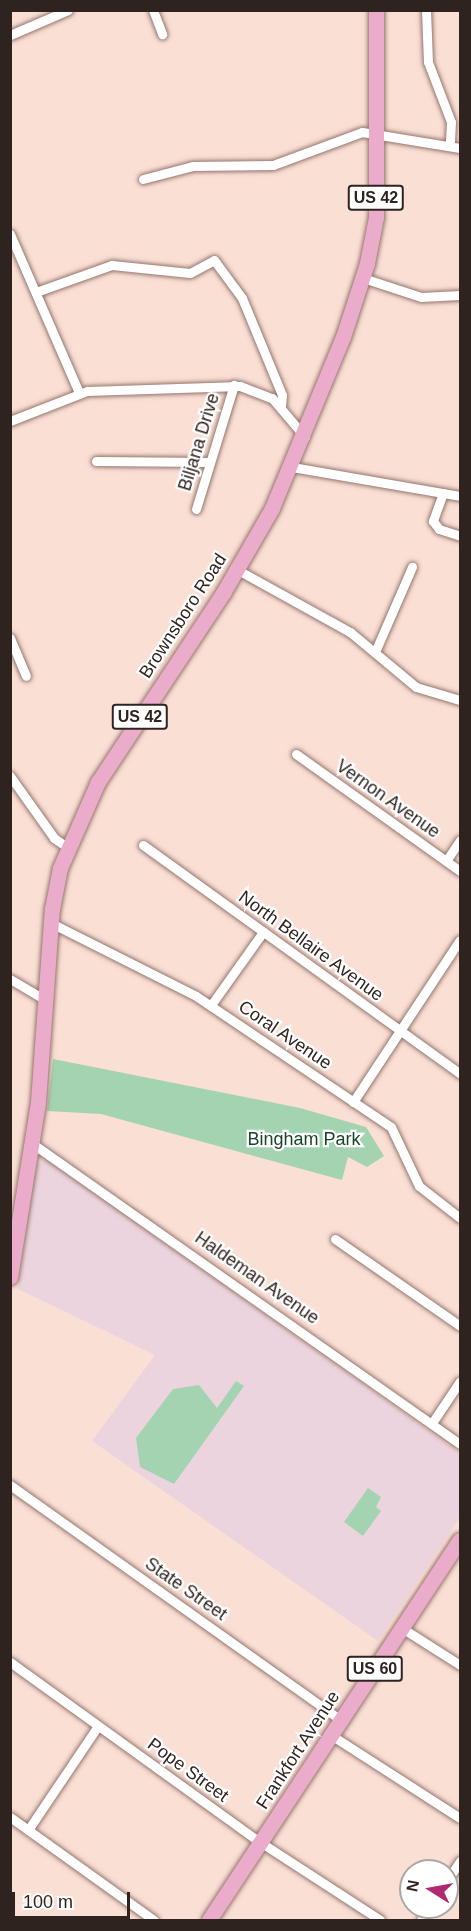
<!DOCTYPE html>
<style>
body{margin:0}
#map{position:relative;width:471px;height:1931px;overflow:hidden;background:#fadfd5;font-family:Arial,sans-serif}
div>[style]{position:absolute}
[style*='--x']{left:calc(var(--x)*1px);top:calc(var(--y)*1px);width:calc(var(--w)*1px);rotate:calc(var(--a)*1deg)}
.education>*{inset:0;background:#ecd4df}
.green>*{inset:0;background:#a4d3b2}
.roads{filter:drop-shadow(0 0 2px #95766c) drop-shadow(0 0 2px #95766c)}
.street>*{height:9px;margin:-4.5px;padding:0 4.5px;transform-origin:4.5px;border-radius:4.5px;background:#fff}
.primary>*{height:15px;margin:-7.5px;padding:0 7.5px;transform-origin:7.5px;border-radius:7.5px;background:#ebaccb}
span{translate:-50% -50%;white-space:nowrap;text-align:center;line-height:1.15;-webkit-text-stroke:4.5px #fff;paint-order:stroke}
.shield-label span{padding:2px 4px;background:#fff;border:2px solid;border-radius:4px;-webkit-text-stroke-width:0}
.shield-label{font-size:16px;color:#2f231f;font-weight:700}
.street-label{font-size:18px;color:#2f231f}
.park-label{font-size:18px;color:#184429}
.frame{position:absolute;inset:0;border:12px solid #2f231f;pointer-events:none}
.north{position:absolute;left:399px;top:1859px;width:60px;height:60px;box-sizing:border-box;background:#fff;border:2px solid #aca7a5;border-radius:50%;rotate:281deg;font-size:16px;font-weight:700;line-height:24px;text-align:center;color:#2f231f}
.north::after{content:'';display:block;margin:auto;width:21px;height:27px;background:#af2a70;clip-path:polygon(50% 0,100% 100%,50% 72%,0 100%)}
.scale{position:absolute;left:12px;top:1892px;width:118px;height:27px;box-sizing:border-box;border:3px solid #2f231f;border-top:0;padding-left:8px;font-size:18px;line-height:21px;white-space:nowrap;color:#2f231f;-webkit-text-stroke:4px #fff;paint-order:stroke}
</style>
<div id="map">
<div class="education">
<div style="clip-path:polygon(46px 1159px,460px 1453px,460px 1517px,378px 1641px,92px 1441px,155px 1355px,18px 1289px,36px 1166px)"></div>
</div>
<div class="green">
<div style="clip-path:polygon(53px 1059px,300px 1108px,366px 1127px,384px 1156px,367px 1167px,348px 1157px,342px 1180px,101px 1114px,47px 1111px)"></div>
<div style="clip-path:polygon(236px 1381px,244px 1386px,174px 1484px,140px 1467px,136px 1438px,173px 1389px,199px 1385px,217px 1408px)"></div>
<div style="clip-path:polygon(368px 1488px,381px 1497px,376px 1507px,381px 1511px,363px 1536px,344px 1522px)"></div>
</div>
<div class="roads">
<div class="street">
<div style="--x:153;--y:10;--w:26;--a:69"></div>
<div style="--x:426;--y:10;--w:52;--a:87.8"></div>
<div style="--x:428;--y:62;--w:64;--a:69"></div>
<div style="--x:451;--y:122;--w:22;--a:93"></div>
<div style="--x:10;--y:35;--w:63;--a:-23.3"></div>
<div style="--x:143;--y:179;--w:52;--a:-14.6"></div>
<div style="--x:193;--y:166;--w:80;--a:-0.7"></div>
<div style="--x:273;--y:165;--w:95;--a:-20.3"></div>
<div style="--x:362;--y:132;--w:99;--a:9.3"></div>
<div style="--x:10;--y:234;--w:173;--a:66.5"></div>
<div style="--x:363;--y:278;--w:61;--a:18.1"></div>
<div style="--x:421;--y:297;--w:39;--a:-3"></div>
<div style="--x:36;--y:292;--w:81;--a:-19.6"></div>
<div style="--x:112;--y:265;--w:78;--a:5.9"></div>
<div style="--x:190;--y:273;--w:27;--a:-28"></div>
<div style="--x:214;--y:260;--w:47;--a:53.6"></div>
<div style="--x:242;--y:298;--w:105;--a:67.6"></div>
<div style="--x:282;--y:395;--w:12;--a:95"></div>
<div style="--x:10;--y:421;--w:83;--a:-21.3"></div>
<div style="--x:87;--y:391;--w:153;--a:-1.9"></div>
<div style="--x:240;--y:386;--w:34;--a:21"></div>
<div style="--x:272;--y:398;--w:51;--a:49.8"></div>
<div style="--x:96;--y:461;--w:114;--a:0.5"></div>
<div style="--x:292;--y:467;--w:170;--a:9.8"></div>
<div style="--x:443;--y:493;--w:30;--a:110"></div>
<div style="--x:433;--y:521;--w:10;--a:53"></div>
<div style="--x:439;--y:529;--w:22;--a:18"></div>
<div style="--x:196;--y:509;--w:130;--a:-73"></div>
<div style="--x:238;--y:570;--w:128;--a:29"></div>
<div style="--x:350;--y:632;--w:86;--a:39.8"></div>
<div style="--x:416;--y:687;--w:46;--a:16.5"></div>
<div style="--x:10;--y:638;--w:41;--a:67.2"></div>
<div style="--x:375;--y:652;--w:93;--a:-66.5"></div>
<div style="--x:296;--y:754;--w:201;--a:35.5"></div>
<div style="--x:10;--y:776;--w:76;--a:54.6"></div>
<div style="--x:54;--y:838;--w:16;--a:35"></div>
<div style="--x:143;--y:845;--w:391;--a:35.8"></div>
<div style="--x:446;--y:861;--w:25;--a:-56"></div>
<div style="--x:51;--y:923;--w:162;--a:26.7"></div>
<div style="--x:196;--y:996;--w:235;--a:33.9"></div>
<div style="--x:391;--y:1127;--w:65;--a:64.6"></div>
<div style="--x:419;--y:1186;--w:52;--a:38"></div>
<div style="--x:10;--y:979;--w:43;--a:30.7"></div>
<div style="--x:211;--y:1005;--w:90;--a:-54.5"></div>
<div style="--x:353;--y:1102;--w:194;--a:-56.6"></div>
<div style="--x:33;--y:1144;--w:522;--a:35.09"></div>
<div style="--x:335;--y:1239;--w:152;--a:34.8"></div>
<div style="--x:432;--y:1423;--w:50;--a:-56.3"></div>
<div style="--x:10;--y:1485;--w:406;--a:35.4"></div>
<div style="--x:402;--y:1628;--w:69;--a:32.5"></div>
<div style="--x:10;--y:1662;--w:308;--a:35.8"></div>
<div style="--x:260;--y:1842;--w:143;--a:33"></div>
<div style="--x:331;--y:1735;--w:153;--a:32.8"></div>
<div style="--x:10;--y:1817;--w:177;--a:35.6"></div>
<div style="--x:28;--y:1830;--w:125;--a:-56.1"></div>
<div style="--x:447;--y:1881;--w:24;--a:-57"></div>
<div style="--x:421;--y:1920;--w:16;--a:-55"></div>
</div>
<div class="primary">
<div style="--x:10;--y:1277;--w:177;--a:-80.9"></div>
<div style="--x:38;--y:1102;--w:194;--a:-85.9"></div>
<div style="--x:52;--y:909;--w:42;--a:-79"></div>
<div style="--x:60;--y:868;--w:94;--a:-66.2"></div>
<div style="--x:98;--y:782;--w:227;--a:-56.5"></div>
<div style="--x:223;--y:593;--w:98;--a:-60"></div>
<div style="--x:272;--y:508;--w:185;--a:-67.5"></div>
<div style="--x:343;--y:337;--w:78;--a:-72"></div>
<div style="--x:367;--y:263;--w:47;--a:-78.9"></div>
<div style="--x:376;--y:217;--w:207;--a:-90"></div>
<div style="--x:209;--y:1920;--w:455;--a:-56.6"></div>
</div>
</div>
<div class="shield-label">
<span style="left:376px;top:198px">US 42</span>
<span style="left:140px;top:717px">US 42</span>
<span style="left:375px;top:1669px">US 60</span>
</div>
<div class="street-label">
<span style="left:199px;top:442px;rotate:-73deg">Biljana Drive</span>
<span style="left:183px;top:616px;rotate:-57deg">Brownsboro Road</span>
<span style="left:388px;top:799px;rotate:35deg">Vernon Avenue</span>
<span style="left:311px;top:946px;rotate:36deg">North Bellaire Avenue</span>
<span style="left:285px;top:1035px;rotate:34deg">Coral Avenue</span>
<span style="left:257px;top:1278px;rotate:35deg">Haldeman Avenue</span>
<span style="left:186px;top:1589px;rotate:35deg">State Street</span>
<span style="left:298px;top:1750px;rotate:-57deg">Frankfort Avenue</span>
<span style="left:188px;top:1770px;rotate:36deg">Pope Street</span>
</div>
<div class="park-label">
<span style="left:304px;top:1139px">Bingham Park</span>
</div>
<div class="frame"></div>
<div class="north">N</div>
<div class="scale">100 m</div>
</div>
